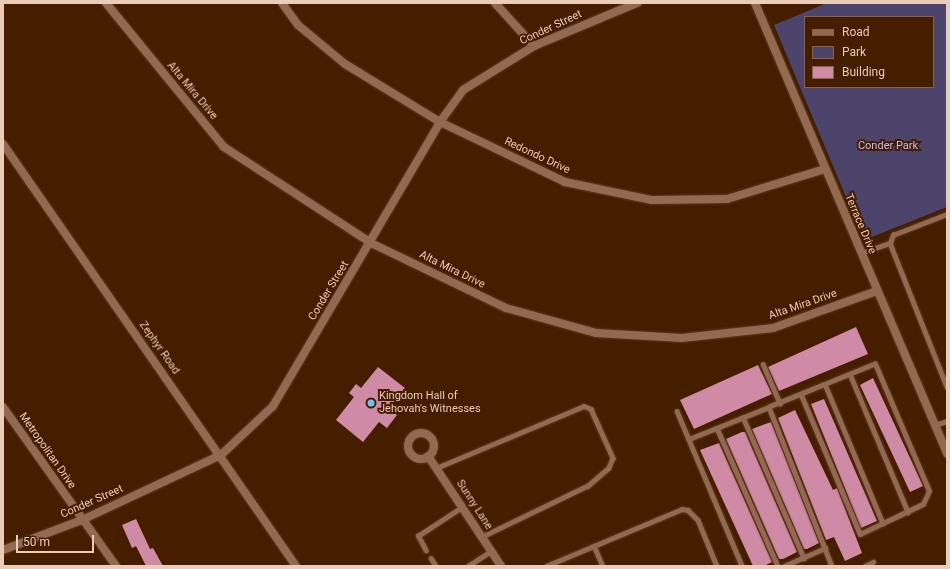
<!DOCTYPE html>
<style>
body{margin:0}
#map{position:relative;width:950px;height:569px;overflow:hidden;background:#451e00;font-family:Roboto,sans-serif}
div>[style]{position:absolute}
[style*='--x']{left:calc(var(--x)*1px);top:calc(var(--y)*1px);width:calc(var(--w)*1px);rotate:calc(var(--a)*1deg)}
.green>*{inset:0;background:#4d446c}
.building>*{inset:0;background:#cf8aa6}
.roads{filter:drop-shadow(0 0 1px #603a1d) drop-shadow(0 0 1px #603a1d)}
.service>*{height:4.5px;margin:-2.25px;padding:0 2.25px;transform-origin:2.25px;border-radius:2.25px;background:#926a51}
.minor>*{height:8px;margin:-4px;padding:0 4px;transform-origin:4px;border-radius:4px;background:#926a51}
.minor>.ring{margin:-4px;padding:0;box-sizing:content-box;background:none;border:8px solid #926a51;border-radius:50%}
.tertiary>*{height:8px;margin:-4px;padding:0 4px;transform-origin:4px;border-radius:4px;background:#926a51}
.dots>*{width:11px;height:11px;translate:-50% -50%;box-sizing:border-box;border:2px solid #451e00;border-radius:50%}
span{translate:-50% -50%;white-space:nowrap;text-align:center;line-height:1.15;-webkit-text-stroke:4px #451e00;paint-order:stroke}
.street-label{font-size:11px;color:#eccbb7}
.park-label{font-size:11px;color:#c6baf9}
.poi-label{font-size:11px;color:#eccbb7}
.left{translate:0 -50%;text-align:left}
.frame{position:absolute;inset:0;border:4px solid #eccbb7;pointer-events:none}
.legend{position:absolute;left:804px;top:16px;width:130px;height:72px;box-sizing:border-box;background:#451e00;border:1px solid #886349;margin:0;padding:5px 7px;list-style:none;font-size:12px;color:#eccbb7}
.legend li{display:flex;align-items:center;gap:8px;height:20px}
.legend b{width:20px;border:1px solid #886349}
.scale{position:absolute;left:16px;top:535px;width:78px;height:18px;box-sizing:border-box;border:2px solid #eccbb7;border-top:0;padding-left:5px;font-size:12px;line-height:14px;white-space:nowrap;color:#eccbb7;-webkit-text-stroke:3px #451e00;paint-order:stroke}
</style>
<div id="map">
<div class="green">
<div style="clip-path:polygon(evenodd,827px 3px,947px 3px,947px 207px,864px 240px,774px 25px,827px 3px,805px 17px,933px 17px,933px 87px,805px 87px,805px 17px)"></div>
</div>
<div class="building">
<div style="clip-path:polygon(856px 327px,868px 354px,779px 391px,768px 367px)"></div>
<div style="clip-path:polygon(758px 365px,772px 394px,694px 429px,680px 400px)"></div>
<div style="clip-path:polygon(378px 367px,405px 388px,389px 409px,397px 415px,387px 428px,379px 422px,363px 442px,336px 420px,354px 397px,349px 393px,356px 384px,361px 388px)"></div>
<div style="clip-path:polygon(873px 378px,923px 486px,910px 492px,860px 385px)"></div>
<div style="clip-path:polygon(824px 399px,877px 521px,861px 528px,811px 404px)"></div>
<div style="clip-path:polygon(795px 410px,833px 490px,837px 488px,862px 553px,845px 561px,834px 537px,826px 540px,778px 418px)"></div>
<div style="clip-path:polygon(771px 422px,819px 543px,807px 549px,804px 549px,752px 429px)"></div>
<div style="clip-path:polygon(742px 432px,745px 432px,797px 552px,783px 559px,779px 559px,726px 439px)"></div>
<div style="clip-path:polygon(719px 443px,772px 562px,764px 566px,753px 566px,700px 450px)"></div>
<div style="clip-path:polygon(136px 519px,150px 549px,153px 548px,163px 566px,146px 566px,136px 546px,132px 548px,122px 525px)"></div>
</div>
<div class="roads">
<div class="service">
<div style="--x:890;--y:243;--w:155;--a:68.4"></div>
<div style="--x:861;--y:253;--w:31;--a:-19"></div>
<div style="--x:890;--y:243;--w:9;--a:-69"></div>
<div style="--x:893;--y:235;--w:58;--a:-21.3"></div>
<div style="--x:763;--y:364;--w:43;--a:66.4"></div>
<div style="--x:850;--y:374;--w:150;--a:67.2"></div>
<div style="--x:825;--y:384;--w:151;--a:67.4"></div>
<div style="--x:801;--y:394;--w:152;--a:67.1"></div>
<div style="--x:860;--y:534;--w:70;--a:-25.5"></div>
<div style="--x:923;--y:504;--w:14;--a:-65"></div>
<div style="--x:929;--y:491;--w:138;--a:-113"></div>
<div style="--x:875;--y:364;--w:114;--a:157.9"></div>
<div style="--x:769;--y:407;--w:171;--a:68.4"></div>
<div style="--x:677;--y:411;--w:168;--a:67.2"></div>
<div style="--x:743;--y:417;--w:154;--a:66.6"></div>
<div style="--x:935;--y:425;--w:13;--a:-18"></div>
<div style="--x:717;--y:428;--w:151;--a:66.2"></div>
<div style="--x:689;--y:439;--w:86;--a:-21.8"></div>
<div style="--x:436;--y:468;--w:160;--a:-22.7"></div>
<div style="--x:584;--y:406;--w:8;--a:23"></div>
<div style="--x:591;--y:409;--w:54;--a:65.8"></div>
<div style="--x:613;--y:458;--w:11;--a:112"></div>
<div style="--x:609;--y:468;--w:28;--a:139"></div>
<div style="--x:588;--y:486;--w:118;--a:154.3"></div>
<div style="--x:594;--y:546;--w:22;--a:66"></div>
<div style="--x:426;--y:551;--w:17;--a:-118"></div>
<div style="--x:418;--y:536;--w:53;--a:-33.4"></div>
<div style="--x:431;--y:558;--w:9;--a:58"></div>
<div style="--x:468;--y:566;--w:27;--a:-33"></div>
<div style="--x:546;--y:566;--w:147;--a:-22.7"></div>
<div style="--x:682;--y:509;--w:6;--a:9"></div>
<div style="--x:688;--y:510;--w:14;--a:45"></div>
<div style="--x:698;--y:520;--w:50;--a:67.6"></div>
<div style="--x:784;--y:566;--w:45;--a:-23.7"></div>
<div style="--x:865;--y:566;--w:9;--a:-27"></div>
</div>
<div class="minor">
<div style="--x:106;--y:3;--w:186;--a:50.7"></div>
<div style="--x:224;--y:147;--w:176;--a:33.1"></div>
<div style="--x:371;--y:243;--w:150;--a:25.7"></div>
<div style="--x:506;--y:308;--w:93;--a:15.5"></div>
<div style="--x:596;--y:333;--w:86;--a:3.3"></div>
<div style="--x:682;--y:338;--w:92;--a:-6.3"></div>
<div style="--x:773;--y:328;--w:110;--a:-19.6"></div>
<div style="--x:282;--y:3;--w:27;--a:54"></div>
<div style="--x:298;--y:25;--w:61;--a:39.7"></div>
<div style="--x:345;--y:64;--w:111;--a:31.4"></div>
<div style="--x:440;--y:122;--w:139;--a:25.6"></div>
<div style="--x:565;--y:182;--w:89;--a:11.7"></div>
<div style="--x:652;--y:200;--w:75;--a:-0.8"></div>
<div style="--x:727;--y:199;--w:102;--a:-17"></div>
<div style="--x:495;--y:3;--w:58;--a:47.8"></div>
<div style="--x:3;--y:144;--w:514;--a:55.23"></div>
<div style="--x:3;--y:407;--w:195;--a:54.6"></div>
<div class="ring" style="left:408px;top:433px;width:18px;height:18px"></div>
<div style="--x:428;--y:456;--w:132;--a:56.4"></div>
<div style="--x:3;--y:550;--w:85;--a:-20.8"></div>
<div style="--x:82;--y:520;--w:153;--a:-25.1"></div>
<div style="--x:221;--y:455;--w:71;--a:-43.3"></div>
<div style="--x:273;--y:406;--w:329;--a:-59.5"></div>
<div style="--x:440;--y:122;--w:39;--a:-54"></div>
<div style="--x:463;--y:90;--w:84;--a:-31.8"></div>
<div style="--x:534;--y:46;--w:112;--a:-22.7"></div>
</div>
<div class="tertiary">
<div style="--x:755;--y:3;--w:490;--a:66.9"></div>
</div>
</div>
<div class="dots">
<div style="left:371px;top:403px;background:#6bc3f2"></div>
</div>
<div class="street-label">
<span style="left:551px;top:28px;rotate:-25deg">Conder Street</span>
<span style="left:192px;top:91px;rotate:50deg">Alta Mira Drive</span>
<span style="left:537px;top:156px;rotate:25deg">Redondo Drive</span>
<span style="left:860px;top:224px;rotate:67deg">Terrace Drive</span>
<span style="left:452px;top:270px;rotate:26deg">Alta Mira Drive</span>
<span style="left:329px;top:291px;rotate:-59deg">Conder Street</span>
<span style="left:803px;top:305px;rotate:-19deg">Alta Mira Drive</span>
<span style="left:159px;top:348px;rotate:55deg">Zephyr Road</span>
<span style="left:47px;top:451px;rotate:55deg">Metropolitan Drive</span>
<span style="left:92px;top:502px;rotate:-24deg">Conder Street</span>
<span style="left:474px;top:505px;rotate:57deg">Sunny Lane</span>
</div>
<div class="park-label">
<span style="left:888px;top:146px">Conder Park</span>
</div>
<div class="poi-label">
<span class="left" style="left:379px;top:403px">Kingdom Hall of<br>Jehovah's Witnesses</span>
</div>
<div class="frame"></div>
<ul class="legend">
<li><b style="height:5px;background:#926a51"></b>Road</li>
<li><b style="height:11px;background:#4d446c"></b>Park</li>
<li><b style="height:11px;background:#cf8aa6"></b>Building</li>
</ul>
<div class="scale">50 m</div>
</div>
